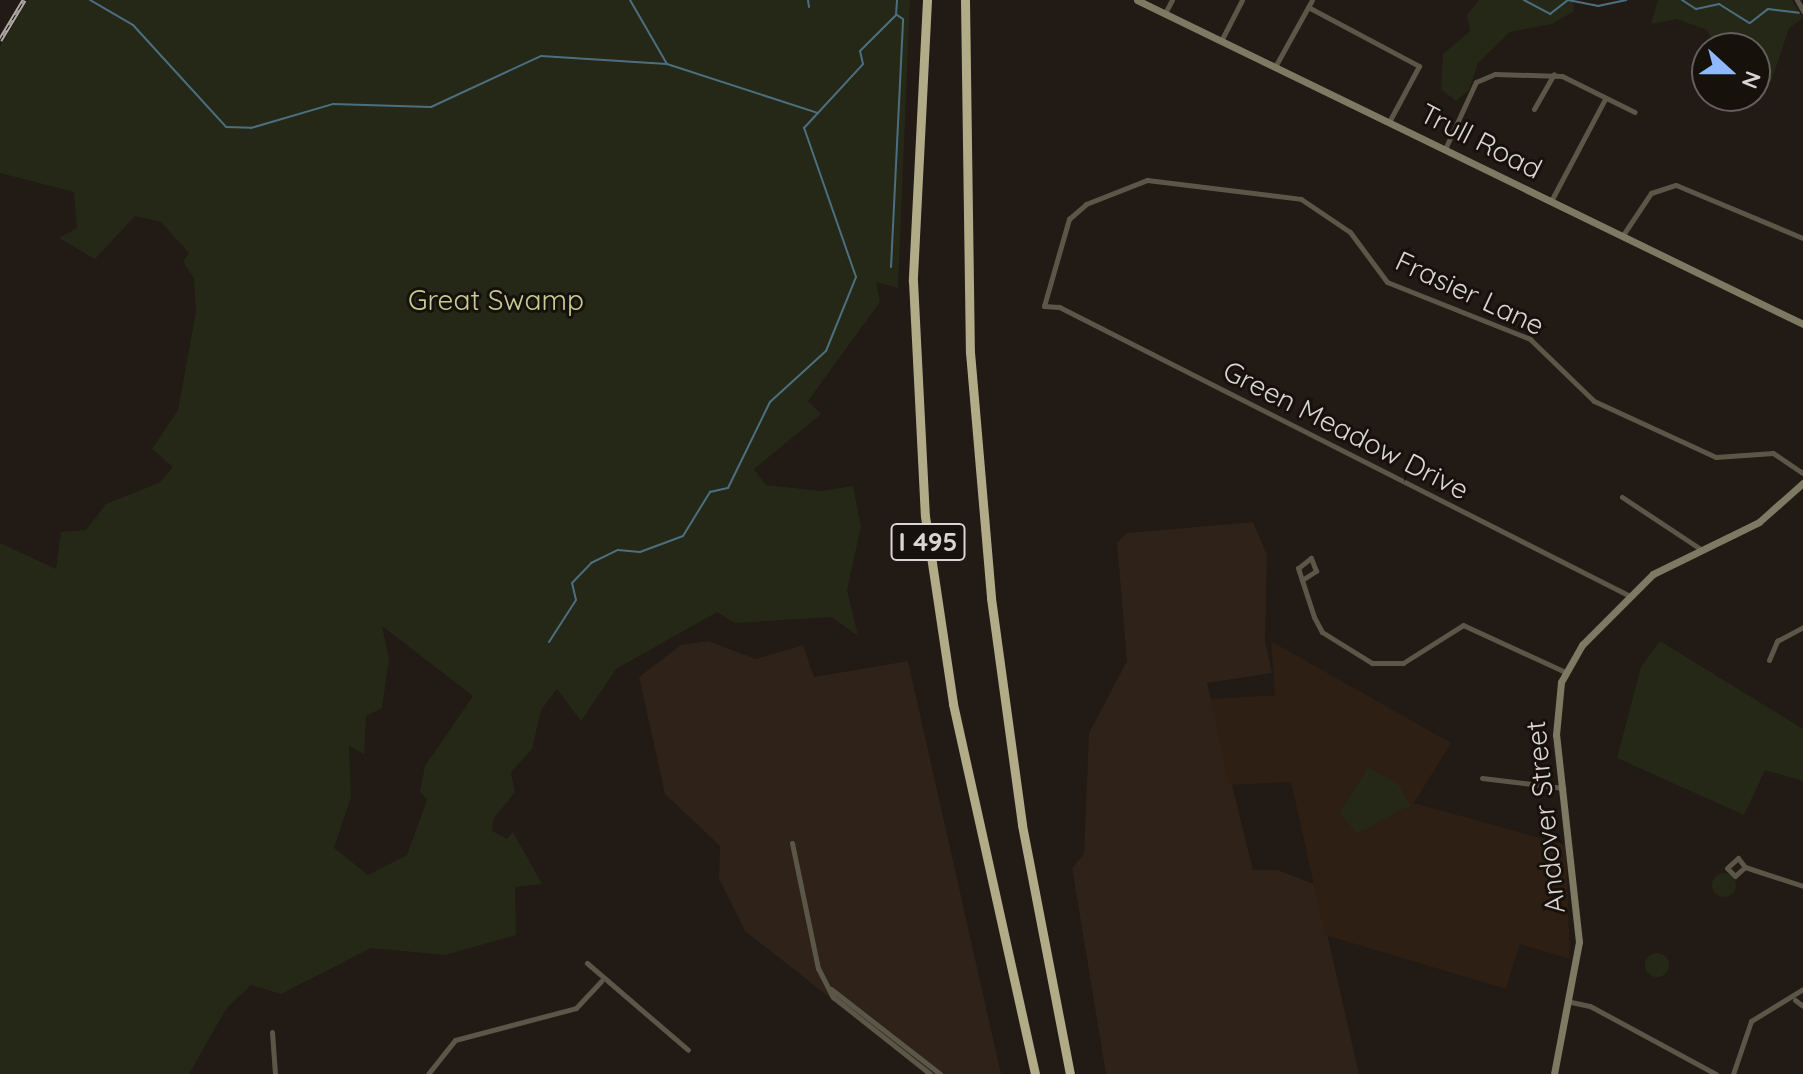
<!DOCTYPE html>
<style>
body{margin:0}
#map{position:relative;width:1803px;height:1074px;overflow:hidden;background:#211a15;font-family:Quicksand,sans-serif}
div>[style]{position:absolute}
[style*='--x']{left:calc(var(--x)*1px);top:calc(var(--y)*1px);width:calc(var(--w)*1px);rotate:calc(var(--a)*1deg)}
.built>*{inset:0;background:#2e2219}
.education>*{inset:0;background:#2d1f13}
.green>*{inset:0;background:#252817}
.round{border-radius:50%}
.stream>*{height:2px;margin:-1px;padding:0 1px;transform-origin:1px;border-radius:1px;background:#4c6f80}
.street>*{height:5px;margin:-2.5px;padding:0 2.5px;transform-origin:2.5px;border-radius:2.5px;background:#5a5749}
.secondary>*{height:7px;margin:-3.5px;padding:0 3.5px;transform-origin:3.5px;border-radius:3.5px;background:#7d7963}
.highway>*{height:9px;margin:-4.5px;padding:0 4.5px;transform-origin:4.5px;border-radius:4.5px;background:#b2ab88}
.rail>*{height:5px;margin-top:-2.5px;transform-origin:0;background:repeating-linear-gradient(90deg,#17110c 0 6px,#afaaa6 0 12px);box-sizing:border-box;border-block:2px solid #afaaa6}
span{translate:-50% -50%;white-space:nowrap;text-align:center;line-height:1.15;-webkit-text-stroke:6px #17110c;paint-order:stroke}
.shield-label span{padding:2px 6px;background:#17110c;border:2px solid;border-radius:6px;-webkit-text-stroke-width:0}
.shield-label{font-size:26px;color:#dad5d2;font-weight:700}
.street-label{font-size:28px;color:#dad5d2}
.park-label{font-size:28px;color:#c4ce94}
.north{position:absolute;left:1691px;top:32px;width:80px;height:80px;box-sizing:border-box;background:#17110c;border:2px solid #655f5b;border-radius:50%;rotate:111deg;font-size:22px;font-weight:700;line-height:32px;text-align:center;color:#dad5d2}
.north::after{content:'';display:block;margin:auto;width:28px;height:36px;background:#8fb8fd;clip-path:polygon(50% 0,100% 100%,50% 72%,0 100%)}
</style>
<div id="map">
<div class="built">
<div style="clip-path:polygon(1253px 522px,1267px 555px,1265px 640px,1272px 673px,1207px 683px,1253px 870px,1278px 870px,1316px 885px,1359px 1074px,1106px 1074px,1072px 868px,1084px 854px,1089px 733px,1127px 661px,1117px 543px,1127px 533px)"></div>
<div style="clip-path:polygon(708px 641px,756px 659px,803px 645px,814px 677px,908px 661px,1001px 1074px,927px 1074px,745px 931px,719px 879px,720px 846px,665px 794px,639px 677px,681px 645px)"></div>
</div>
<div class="education">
<div style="clip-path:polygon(1271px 641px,1451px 743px,1414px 803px,1566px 845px,1570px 959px,1520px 944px,1506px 989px,1325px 935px,1291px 782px,1229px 785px,1211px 699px,1275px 695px)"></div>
</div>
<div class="green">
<div style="clip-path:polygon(evenodd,28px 0,910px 0,898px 288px,876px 282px,880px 302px,808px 401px,821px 414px,754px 469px,766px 485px,821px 491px,853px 486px,861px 526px,847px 590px,858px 636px,832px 617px,735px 623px,717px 612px,616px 669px,581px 721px,557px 689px,541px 710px,532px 749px,511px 772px,515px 792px,494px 818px,492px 831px,507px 839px,513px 832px,542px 884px,515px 887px,516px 935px,445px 955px,371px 948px,281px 994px,251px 985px,226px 1009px,189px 1074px,0 1074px,0 543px,56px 569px,61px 532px,86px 530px,106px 504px,159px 483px,173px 467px,152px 449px,178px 410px,196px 312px,194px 279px,183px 261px,189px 253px,161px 222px,135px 216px,95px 259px,59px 238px,77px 228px,74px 192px,0 173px,0 47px,28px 0,382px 626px,473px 696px,425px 766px,420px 792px,427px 800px,407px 855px,368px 875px,334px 848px,351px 797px,349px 746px,364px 754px,366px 716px,382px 708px,389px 659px,382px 626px)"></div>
<div style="clip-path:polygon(1479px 0,1573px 0,1574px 11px,1552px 24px,1510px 32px,1478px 63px,1469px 90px,1456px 101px,1441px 89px,1443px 54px,1470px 31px,1467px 15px)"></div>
<div style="clip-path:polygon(1658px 0,1792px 0,1803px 18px,1789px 28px,1771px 82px,1755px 86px,1755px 48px,1716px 48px,1707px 30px,1677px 19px,1651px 24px)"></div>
<div style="clip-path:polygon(1660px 641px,1803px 729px,1803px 781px,1765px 770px,1744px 815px,1617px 758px,1641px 667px)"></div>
<div style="clip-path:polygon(1368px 767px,1398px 784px,1411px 805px,1356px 834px,1340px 812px)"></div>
<div class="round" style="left:1712px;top:873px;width:24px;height:24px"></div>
<div class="round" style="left:1645px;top:953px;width:24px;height:24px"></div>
</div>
<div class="stream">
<div style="--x:90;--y:0;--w:50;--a:30.2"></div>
<div style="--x:133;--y:25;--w:138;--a:47.6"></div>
<div style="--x:226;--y:127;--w:25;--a:2"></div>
<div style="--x:251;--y:128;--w:85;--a:-16.3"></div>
<div style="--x:333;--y:104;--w:98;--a:1.8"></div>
<div style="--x:431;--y:107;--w:121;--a:-24.9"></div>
<div style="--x:541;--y:56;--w:126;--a:3.6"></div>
<div style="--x:667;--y:64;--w:159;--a:18"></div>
<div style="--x:630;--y:0;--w:74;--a:60"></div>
<div style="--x:808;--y:0;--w:7;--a:82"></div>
<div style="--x:1524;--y:0;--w:30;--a:28"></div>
<div style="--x:1550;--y:14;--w:23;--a:-38"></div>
<div style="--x:1568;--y:0;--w:31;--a:11"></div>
<div style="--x:1598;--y:6;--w:29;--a:-12"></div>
<div style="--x:1682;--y:0;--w:17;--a:33"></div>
<div style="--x:1696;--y:9;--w:24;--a:-12"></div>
<div style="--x:1719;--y:4;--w:36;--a:32"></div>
<div style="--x:1750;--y:23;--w:23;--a:-38"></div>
<div style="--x:1768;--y:9;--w:31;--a:7"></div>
<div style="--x:891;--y:267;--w:248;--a:-87.2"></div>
<div style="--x:903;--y:19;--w:7;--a:-146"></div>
<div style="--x:549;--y:642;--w:50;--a:-57.3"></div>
<div style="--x:576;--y:600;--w:17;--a:-103"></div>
<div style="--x:572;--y:583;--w:28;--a:-46"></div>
<div style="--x:591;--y:563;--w:30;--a:-26"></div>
<div style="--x:618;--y:550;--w:22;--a:5"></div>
<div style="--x:640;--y:552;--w:46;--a:-20.4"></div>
<div style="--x:683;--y:536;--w:52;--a:-58.5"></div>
<div style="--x:710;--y:492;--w:18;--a:-13"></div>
<div style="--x:728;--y:488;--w:96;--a:-64"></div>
<div style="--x:770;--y:402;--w:76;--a:-42.3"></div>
<div style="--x:826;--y:351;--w:80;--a:-67.9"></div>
<div style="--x:856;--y:277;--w:158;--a:-109.2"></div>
<div style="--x:804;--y:128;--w:87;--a:-47.3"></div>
<div style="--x:863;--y:64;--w:13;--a:-103"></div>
<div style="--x:860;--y:51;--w:51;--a:-45"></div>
<div style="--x:896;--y:15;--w:15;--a:-86"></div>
</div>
<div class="street">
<div style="--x:1797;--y:0;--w:13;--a:61"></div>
<div style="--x:1308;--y:7;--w:126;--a:28"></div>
<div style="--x:1419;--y:66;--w:61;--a:118.2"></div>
<div style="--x:1165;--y:13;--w:15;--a:-62"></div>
<div style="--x:1221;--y:41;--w:46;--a:-62.9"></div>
<div style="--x:1276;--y:65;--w:74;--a:-61"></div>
<div style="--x:1534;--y:109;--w:40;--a:-60.3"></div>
<div style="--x:1445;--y:149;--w:74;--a:-65.2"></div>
<div style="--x:1476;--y:82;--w:21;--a:-23"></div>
<div style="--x:1495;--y:74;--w:67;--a:1.7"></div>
<div style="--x:1562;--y:76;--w:81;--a:26.3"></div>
<div style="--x:1551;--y:201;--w:115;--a:-62.1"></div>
<div style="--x:1623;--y:235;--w:50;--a:-56.3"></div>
<div style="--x:1651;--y:193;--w:26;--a:-18"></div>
<div style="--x:1676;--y:185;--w:138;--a:22.7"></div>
<div style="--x:1622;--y:497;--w:96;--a:33.5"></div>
<div style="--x:1302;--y:580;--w:17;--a:-33"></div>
<div style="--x:1316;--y:571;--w:14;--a:-111"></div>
<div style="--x:1311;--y:558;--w:16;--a:142"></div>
<div style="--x:1298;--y:568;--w:3;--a:72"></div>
<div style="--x:1299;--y:571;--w:48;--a:71.9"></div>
<div style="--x:1314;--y:617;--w:17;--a:62"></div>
<div style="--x:1322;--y:632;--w:59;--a:31.8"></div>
<div style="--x:1372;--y:663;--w:31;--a:0"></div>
<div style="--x:1403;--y:663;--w:71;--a:-32.3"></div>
<div style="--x:1463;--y:625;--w:112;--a:24.7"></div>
<div style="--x:1628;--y:595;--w:638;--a:-153.15"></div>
<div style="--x:1059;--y:307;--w:15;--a:-176"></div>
<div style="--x:1044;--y:306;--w:91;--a:-74"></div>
<div style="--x:1069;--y:219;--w:23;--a:-41"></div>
<div style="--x:1086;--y:204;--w:66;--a:-21.5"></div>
<div style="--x:1147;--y:180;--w:155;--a:7"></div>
<div style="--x:1301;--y:199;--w:59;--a:34"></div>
<div style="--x:1350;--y:232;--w:62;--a:53.5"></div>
<div style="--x:1387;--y:282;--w:154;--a:21.7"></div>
<div style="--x:1530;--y:339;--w:89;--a:44.1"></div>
<div style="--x:1594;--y:401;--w:134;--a:24.7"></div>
<div style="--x:1716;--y:457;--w:57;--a:-4"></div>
<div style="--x:1773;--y:453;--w:36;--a:34"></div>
<div style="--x:1769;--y:660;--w:21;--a:-67"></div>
<div style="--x:1777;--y:641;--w:30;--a:-28"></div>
<div style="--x:1482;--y:778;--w:82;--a:7"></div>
<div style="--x:792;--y:843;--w:128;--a:78.3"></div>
<div style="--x:818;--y:968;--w:33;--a:63"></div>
<div style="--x:833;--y:997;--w:124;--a:38.4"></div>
<div style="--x:1745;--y:867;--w:13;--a:138"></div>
<div style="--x:1735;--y:876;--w:11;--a:-135"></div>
<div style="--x:1727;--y:868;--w:15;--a:-42"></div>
<div style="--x:1738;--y:858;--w:11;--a:52"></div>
<div style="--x:1745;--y:867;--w:61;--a:18.1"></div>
<div style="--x:587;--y:963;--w:133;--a:40.7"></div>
<div style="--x:831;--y:989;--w:138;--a:37.9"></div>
<div style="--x:1795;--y:1000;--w:10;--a:37"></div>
<div style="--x:1571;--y:1002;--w:19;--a:12"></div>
<div style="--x:1590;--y:1006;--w:143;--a:28.4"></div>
<div style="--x:272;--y:1032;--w:42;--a:85.9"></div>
<div style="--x:428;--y:1074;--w:43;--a:-51.5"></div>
<div style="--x:455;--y:1040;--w:125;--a:-14.8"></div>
<div style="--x:576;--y:1008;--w:37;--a:-47"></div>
<div style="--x:1733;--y:1074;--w:56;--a:-71.2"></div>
<div style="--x:1751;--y:1021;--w:61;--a:-31.6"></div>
</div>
<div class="secondary">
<div style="--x:1137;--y:0;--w:741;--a:25.94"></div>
<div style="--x:1554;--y:1074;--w:134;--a:-79.3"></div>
<div style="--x:1579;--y:942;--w:208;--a:-96.3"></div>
<div style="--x:1556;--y:735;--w:53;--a:-84.6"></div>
<div style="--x:1561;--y:682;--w:43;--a:-60.4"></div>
<div style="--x:1582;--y:645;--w:100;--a:-45"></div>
<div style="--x:1653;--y:574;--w:118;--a:-26.1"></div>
<div style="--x:1759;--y:522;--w:59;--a:-41.6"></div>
</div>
<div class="highway">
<div style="--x:927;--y:0;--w:281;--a:92.9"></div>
<div style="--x:913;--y:281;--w:235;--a:87.1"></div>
<div style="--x:925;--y:516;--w:190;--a:81.5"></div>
<div style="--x:953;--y:704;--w:379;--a:77.5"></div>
<div style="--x:965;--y:0;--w:352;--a:89.2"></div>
<div style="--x:970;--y:352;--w:247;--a:85.1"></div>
<div style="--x:991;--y:598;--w:229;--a:82.2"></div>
<div style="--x:1022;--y:825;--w:254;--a:79.1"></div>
</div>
<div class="rail">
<div style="--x:0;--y:40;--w:47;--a:-59"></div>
</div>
<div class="shield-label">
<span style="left:928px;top:542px">I 495</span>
</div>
<div class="street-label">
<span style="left:1481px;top:141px;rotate:27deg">Trull Road</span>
<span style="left:1470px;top:293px;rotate:25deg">Frasier Lane</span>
<span style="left:1346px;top:430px;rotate:27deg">Green Meadow Drive</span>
<span style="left:1545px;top:817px;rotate:-96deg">Andover Street</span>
</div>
<div class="park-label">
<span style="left:496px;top:300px">Great Swamp</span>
</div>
<div class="north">N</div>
</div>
